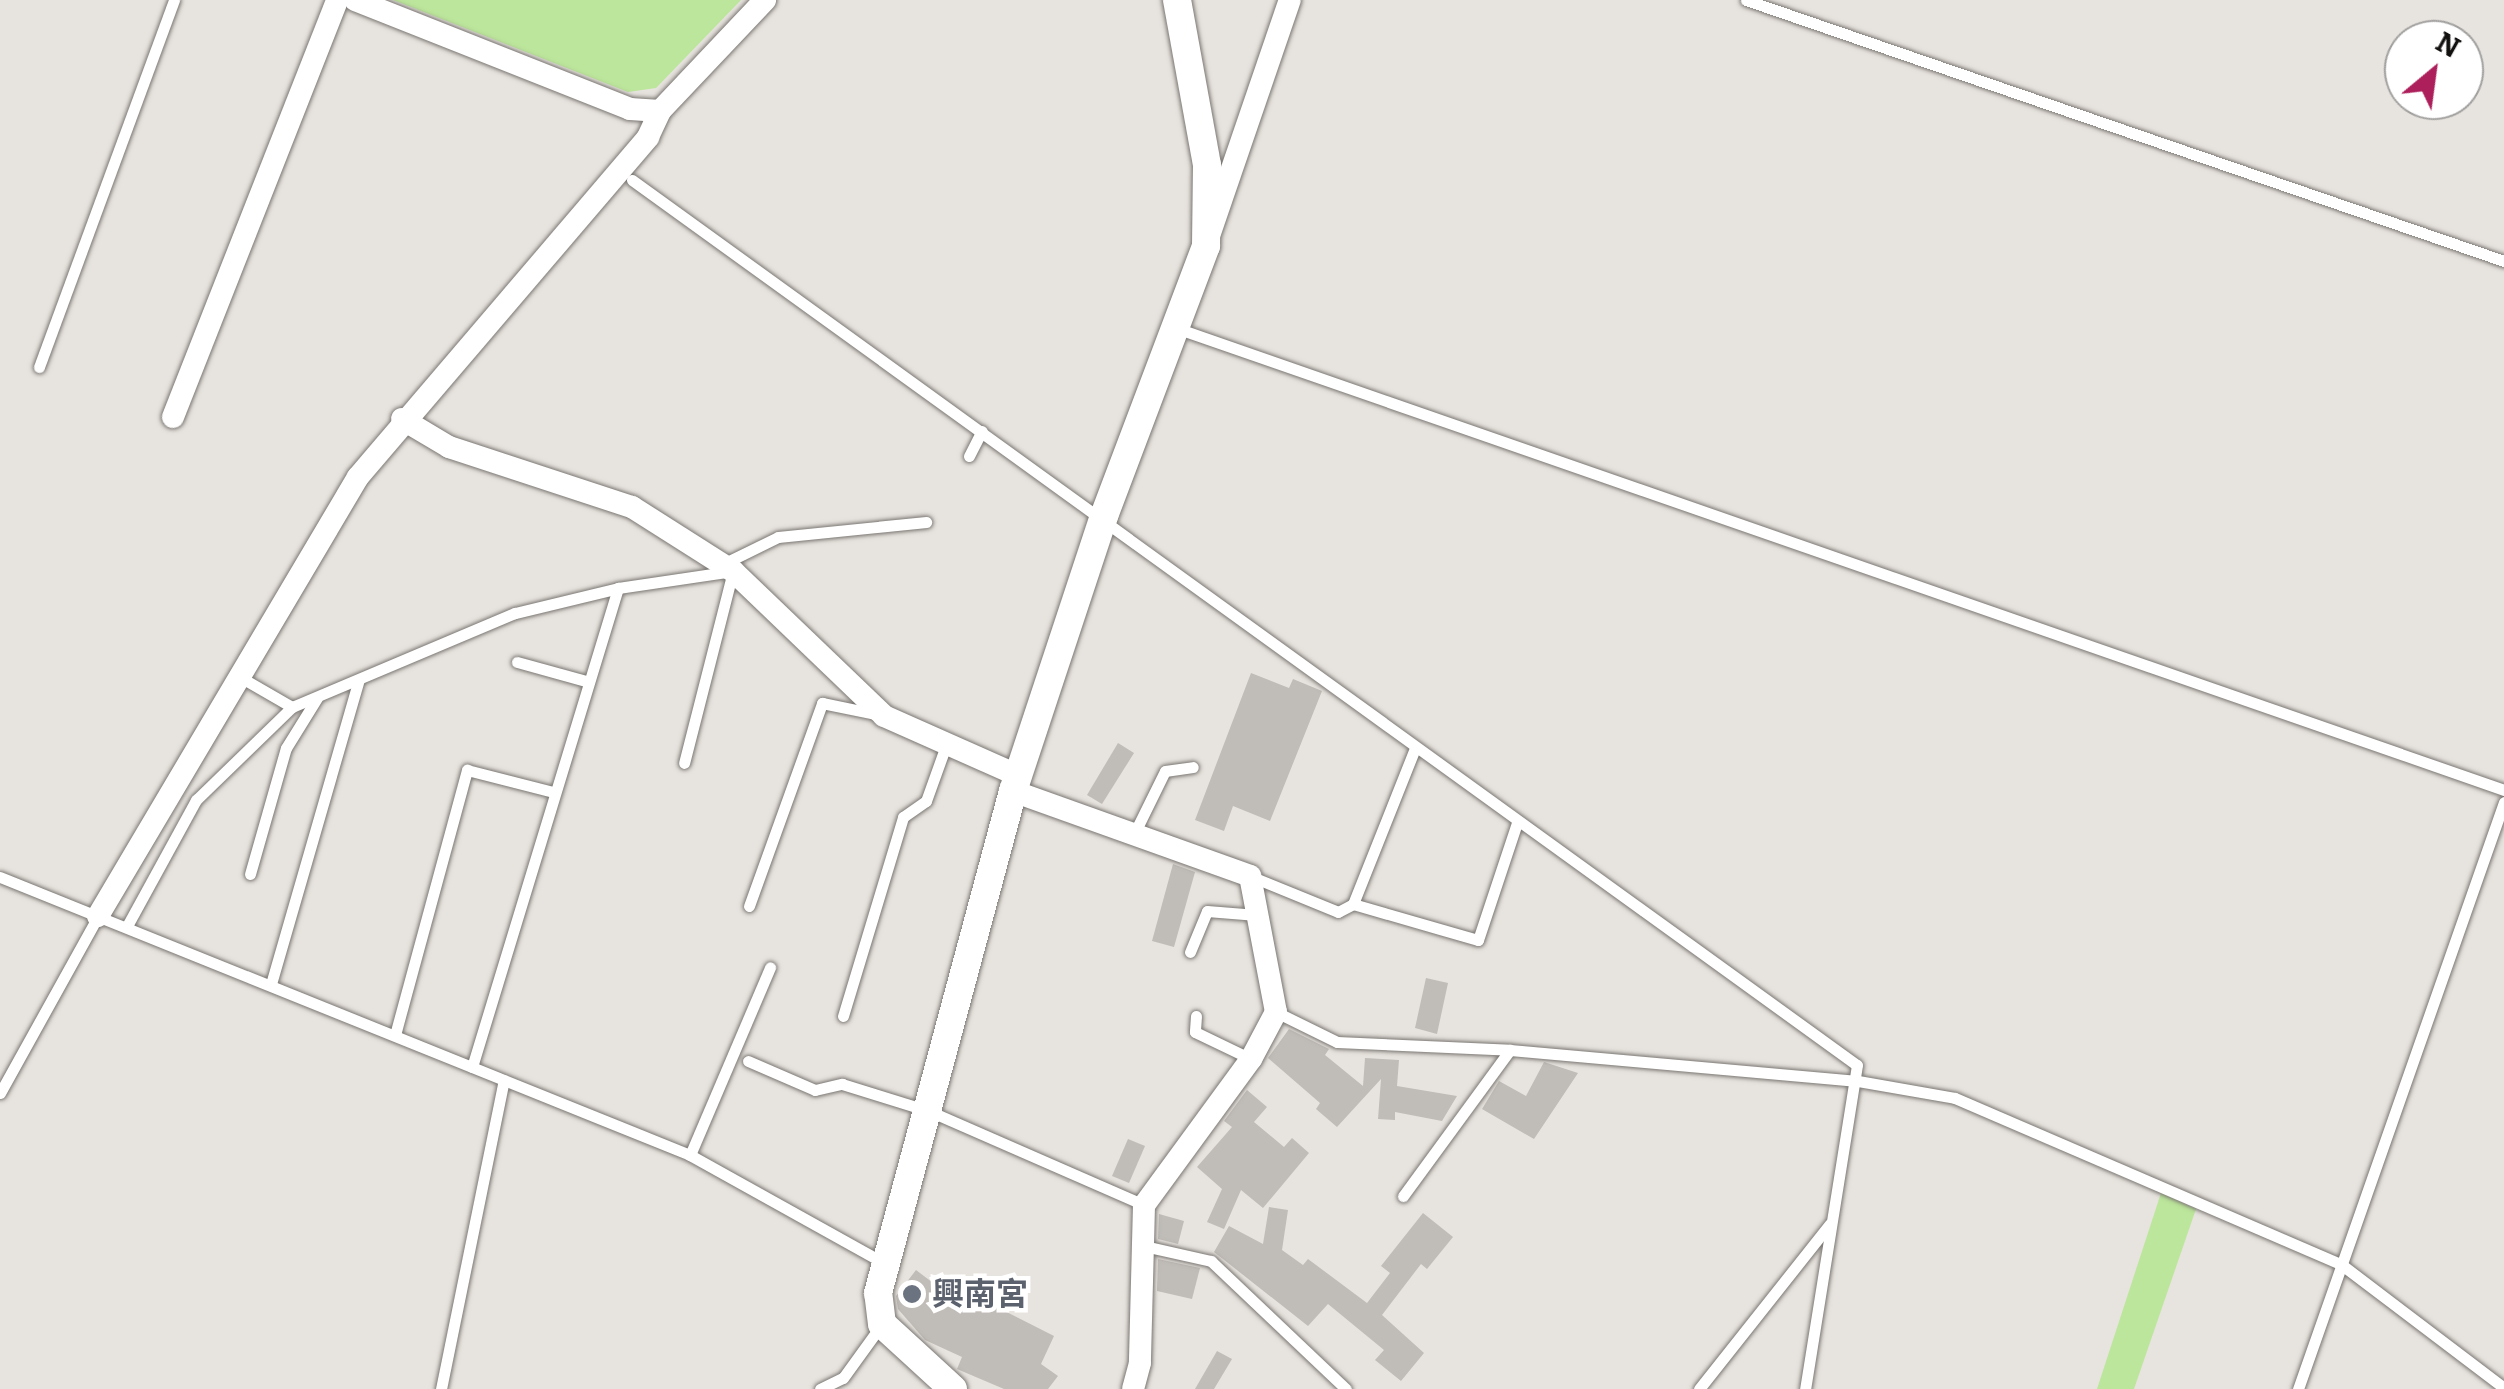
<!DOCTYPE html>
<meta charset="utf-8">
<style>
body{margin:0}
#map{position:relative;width:2504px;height:1389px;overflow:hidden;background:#e7e3de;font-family:Bitter,"Noto Sans TC",serif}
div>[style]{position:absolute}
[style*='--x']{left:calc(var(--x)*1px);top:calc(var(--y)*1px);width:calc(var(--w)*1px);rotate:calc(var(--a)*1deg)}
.green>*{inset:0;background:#bce69b}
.building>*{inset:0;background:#c0bcb7}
.roads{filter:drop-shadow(0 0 2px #7a7672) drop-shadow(0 0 2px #7a7672)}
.service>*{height:11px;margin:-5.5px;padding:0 5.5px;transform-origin:5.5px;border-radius:5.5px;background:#fff}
.minor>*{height:22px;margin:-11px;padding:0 11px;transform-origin:11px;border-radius:11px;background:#fff}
.tertiary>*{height:28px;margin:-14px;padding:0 14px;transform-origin:14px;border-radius:14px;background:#fff}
.dots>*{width:28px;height:28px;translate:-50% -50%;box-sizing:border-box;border:5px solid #fff;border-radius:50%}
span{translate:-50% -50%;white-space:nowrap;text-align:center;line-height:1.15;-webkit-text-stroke:9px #fff;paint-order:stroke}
.worship-label{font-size:32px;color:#5b616d;font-weight:700}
.left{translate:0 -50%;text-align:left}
.north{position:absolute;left:2384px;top:20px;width:100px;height:100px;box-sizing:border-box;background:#fff;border:2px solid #a1a09f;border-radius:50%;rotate:29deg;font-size:28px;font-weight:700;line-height:40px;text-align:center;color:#131110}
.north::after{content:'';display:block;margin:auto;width:35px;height:45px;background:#ac1f5b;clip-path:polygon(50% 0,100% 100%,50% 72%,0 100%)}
</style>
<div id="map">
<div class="green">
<div style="clip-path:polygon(393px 0,741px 0,656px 88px,628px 92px)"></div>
<div style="clip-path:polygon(2161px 1193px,2196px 1209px,2134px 1389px,2097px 1389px)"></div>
</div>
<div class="building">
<div style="clip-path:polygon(1251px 673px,1289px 688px,1293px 679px,1322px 691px,1270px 821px,1233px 806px,1224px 831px,1195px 820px)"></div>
<div style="clip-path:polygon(1118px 743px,1134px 753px,1102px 804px,1087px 795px)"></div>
<div style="clip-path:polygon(1173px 864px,1195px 872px,1174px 947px,1152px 941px)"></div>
<div style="clip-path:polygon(1426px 978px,1448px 983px,1437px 1034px,1415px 1028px)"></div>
<div style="clip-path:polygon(1289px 1029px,1329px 1049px,1325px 1055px,1363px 1086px,1365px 1058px,1399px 1060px,1397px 1086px,1457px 1096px,1442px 1121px,1395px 1112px,1395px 1120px,1378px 1119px,1381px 1079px,1337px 1127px,1316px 1109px,1320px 1103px,1268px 1058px)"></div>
<div style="clip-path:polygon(1544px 1062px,1578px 1073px,1534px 1139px,1482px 1109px,1499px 1081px,1526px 1096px)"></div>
<div style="clip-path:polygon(1247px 1090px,1267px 1107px,1254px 1122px,1284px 1147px,1292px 1138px,1309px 1153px,1263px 1208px,1241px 1190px,1224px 1229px,1207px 1222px,1222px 1189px,1197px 1167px,1232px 1127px,1224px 1121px)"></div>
<div style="clip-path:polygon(1128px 1139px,1145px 1146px,1129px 1183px,1112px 1176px)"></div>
<div style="clip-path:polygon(1269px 1207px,1288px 1210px,1282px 1250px,1303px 1265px,1308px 1259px,1367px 1303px,1390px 1273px,1381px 1266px,1423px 1213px,1453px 1237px,1427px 1269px,1421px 1264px,1382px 1315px,1424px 1353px,1401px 1381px,1375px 1360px,1384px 1350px,1328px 1304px,1308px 1326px,1214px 1252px,1229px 1226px,1263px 1244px)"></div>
<div style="clip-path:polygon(1159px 1214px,1184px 1221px,1178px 1244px,1158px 1239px)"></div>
<div style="clip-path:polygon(1158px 1259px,1200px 1268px,1192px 1299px,1157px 1291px)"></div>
<div style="clip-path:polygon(916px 1270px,949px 1295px,953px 1285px,1054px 1336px,1041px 1364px,1058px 1376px,1048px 1389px,1004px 1389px,957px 1369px,962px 1357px,925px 1340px,898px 1309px,896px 1296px)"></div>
<div style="clip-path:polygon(1217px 1351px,1232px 1359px,1214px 1389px,1195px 1389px)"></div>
</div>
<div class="roads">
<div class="service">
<div style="--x:1746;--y:0;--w:802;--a:19"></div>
<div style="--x:632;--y:180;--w:1511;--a:35.85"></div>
<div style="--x:1857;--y:1065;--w:328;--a:99.1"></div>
<div style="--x:1179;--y:329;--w:1403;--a:19.18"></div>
<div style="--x:39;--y:367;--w:391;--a:-69.8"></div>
<div style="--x:969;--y:456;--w:28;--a:-63"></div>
<div style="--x:723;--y:564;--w:61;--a:-26.1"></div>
<div style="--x:778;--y:537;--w:149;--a:-5.8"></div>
<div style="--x:517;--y:662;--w:72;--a:15.4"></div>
<div style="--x:240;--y:677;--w:60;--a:30"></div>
<div style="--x:292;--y:707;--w:242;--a:-22.9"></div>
<div style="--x:515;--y:613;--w:106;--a:-13.6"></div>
<div style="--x:1134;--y:834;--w:70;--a:-63.8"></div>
<div style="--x:1165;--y:771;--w:28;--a:-8"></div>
<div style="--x:250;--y:874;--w:131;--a:-74.1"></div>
<div style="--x:286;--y:748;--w:59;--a:-58.2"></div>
<div style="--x:1250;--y:876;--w:95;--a:22.2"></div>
<div style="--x:1338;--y:912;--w:17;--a:-28"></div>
<div style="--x:1353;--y:904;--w:130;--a:16.1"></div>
<div style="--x:1478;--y:940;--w:123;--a:-71.6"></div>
<div style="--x:0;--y:877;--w:744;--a:21.94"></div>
<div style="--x:690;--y:1155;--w:222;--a:29.1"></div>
<div style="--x:1353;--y:904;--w:168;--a:-68.3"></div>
<div style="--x:749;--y:906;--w:216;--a:-70.2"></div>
<div style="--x:822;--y:703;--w:54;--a:11.7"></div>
<div style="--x:127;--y:926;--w:144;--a:-61.3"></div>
<div style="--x:196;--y:800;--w:134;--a:-44.1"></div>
<div style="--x:1190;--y:952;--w:44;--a:-67.5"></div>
<div style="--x:1207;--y:911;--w:50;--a:4.6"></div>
<div style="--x:271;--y:984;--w:316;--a:-73.9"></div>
<div style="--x:1276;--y:1012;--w:68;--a:26.2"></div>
<div style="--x:1337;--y:1042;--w:173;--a:2.6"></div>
<div style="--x:1510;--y:1050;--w:349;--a:5.1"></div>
<div style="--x:1858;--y:1081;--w:98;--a:9.9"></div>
<div style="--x:1955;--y:1098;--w:421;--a:23.3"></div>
<div style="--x:2342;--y:1265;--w:203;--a:37.2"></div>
<div style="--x:843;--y:1016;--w:208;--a:-73.2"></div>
<div style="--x:903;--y:817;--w:28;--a:-35"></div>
<div style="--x:926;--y:801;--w:56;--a:-70.3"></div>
<div style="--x:1196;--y:1016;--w:16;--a:94"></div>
<div style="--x:1195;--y:1032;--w:62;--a:25.7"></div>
<div style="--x:395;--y:1035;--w:275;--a:-74.8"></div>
<div style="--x:467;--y:770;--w:89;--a:14.3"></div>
<div style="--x:748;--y:1061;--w:73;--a:23.4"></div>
<div style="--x:815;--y:1090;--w:28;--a:-13"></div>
<div style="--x:842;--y:1084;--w:91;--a:17.2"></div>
<div style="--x:929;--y:1111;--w:235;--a:23.6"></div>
<div style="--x:472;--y:1067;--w:501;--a:-73.05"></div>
<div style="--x:618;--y:588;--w:116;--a:-8.4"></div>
<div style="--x:733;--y:571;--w:198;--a:104.3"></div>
<div style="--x:0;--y:1093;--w:202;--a:-61"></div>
<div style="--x:690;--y:1155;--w:204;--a:-66.9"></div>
<div style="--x:1403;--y:1196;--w:181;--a:-53.8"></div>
<div style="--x:1140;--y:1245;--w:73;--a:12.7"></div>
<div style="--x:1211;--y:1261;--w:186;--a:43.5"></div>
<div style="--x:441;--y:1389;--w:315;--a:-78.5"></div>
<div style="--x:820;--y:1389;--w:25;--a:-26"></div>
<div style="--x:843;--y:1378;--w:67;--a:-54.2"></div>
<div style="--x:1699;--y:1389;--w:211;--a:-51.6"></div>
<div style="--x:2298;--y:1389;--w:622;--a:-70.66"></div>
</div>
<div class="minor">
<div style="--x:355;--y:0;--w:296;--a:21.6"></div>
<div style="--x:630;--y:109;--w:30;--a:4"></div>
<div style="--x:660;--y:111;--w:153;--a:-46.6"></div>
<div style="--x:1210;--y:233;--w:246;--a:-71.1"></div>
<div style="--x:173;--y:417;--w:448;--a:-68.5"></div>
<div style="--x:402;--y:419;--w:55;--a:30.8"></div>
<div style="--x:449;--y:447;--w:193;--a:18.2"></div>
<div style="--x:632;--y:507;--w:120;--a:32.4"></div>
<div style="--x:733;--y:571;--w:209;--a:43.8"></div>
<div style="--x:884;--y:716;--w:145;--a:23.9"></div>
<div style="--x:1013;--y:791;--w:252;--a:19.7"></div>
<div style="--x:1250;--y:876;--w:138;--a:79.2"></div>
<div style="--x:1276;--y:1012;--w:53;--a:118"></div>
<div style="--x:1251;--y:1059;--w:181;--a:126.2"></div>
<div style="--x:1144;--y:1205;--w:158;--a:91.5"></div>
<div style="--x:1140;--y:1363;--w:27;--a:105"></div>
<div style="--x:98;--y:916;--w:510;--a:-59.36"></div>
<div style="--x:358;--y:477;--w:447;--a:-49.5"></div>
<div style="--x:648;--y:137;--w:29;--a:-65"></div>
</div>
<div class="tertiary">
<div style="--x:953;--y:1389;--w:96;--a:-137.5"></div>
<div style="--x:882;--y:1324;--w:31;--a:-97"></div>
<div style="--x:878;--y:1293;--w:520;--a:-74.95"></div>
<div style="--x:1013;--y:791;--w:290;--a:-71.7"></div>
<div style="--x:1104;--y:516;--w:289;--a:-69.3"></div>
<div style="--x:1206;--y:246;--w:81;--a:-89.3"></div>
<div style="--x:1207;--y:165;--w:168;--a:-100.3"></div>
</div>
</div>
<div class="dots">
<div style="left:912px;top:1294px;background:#6b7280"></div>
</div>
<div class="worship-label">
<span class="left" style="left:932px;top:1294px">興南宮</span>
</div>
<div class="north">N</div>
</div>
